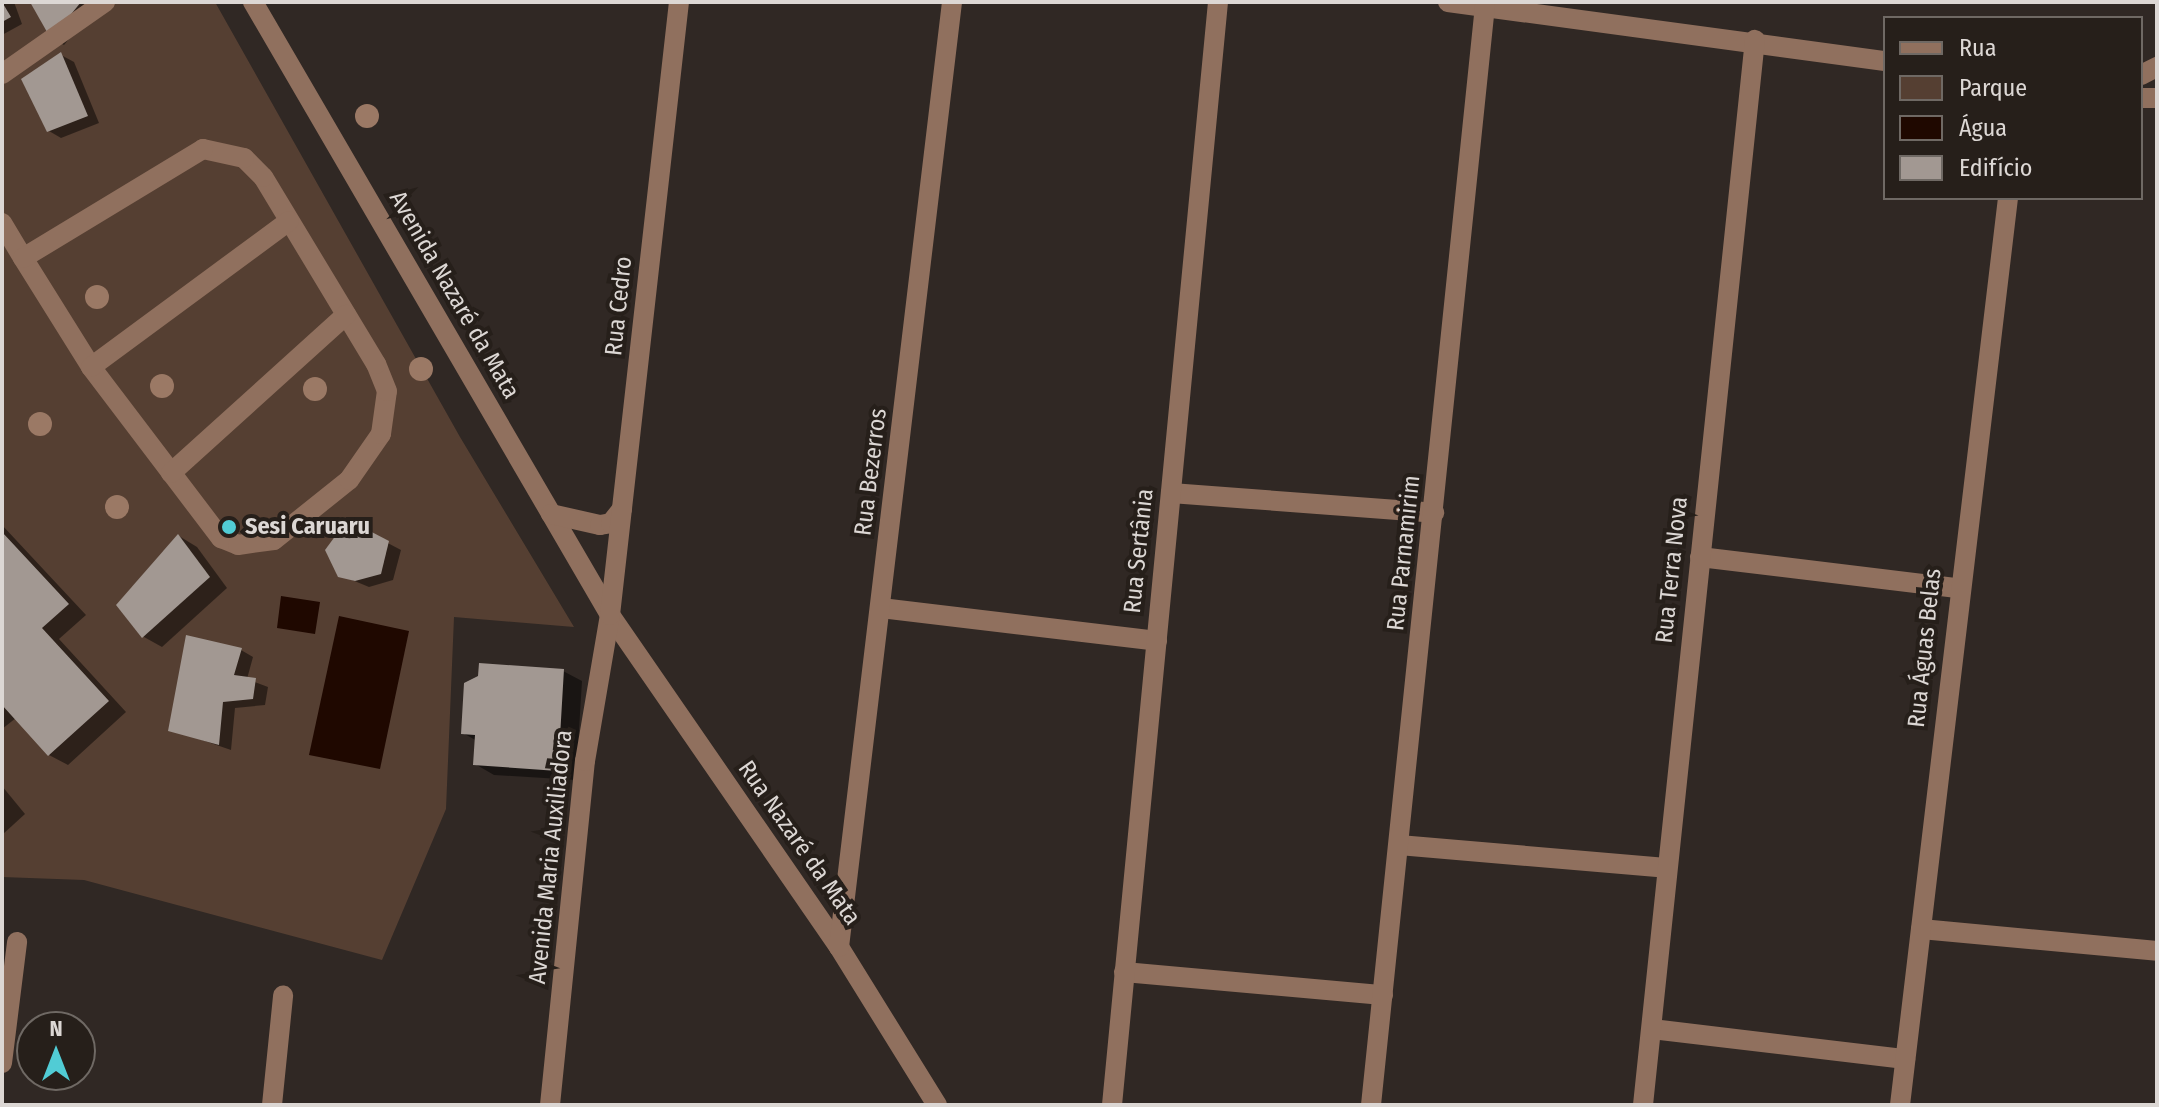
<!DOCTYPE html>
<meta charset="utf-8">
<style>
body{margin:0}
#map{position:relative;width:2159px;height:1107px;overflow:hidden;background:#302824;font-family:"Fira Sans Condensed",sans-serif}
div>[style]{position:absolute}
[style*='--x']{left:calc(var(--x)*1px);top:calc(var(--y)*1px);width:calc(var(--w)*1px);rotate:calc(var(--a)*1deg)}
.green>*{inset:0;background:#553f32}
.water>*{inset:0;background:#1f0800}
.shadow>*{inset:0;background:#0007}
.building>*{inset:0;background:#a29892}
.minor>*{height:20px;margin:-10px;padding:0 10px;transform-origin:10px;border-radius:10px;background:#90705e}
.trees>*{width:24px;height:24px;margin:-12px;border-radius:50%;background:#9b7965}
.dots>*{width:22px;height:22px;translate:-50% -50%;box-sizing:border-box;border:4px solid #261f1a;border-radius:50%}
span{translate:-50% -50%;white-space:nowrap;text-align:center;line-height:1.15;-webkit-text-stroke:8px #261f1a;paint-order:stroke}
.street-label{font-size:24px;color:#dcd7d4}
.poi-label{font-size:24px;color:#dcd7d4;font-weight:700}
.left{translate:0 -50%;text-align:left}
.frame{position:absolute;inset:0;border:4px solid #dcd7d4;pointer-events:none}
.legend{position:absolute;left:1883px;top:16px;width:260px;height:184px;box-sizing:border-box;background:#261f1a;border:2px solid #6f6964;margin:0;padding:10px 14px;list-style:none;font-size:24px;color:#dcd7d4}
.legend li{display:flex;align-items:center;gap:16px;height:40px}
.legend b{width:40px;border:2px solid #6f6964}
.north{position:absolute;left:16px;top:1011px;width:80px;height:80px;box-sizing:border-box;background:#261f1a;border:2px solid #6f6964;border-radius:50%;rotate:0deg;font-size:22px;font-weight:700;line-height:32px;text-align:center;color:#dcd7d4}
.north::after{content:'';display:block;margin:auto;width:28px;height:36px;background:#51ccd5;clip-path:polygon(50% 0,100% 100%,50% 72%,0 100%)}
</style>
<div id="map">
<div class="green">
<div style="clip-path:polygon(2px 2px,215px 2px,460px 437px,574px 627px,454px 617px,446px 809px,382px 960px,84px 880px,2px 877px)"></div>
</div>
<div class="water">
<div style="clip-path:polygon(281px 596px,320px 602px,315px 634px,277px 628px)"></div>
<div style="clip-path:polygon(339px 616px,409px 631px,380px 769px,309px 755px)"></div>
</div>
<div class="shadow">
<div style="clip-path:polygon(2px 2px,14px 2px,22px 24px,2px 35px)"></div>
<div style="clip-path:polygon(32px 2px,89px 2px,93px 9px,64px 45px,52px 38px)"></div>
<div style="clip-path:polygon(61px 55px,74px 62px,99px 123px,61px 138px,49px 131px)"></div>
<div style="clip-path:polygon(2px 525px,86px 615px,59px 639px,126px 712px,68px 765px,49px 755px,16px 718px,2px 729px)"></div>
<div style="clip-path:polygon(363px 530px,401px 550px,393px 580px,369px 587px,340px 575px)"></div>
<div style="clip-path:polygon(179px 536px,197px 547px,227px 588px,162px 647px,144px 637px,118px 605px)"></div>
<div style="clip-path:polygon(241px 650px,253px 657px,247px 679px,268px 687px,265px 705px,235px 708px,231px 750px,170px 729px)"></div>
<div style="clip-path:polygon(563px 671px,582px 681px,576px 780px,494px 775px,475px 764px,477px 741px,463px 733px)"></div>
<div style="clip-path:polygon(2px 786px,25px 814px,2px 835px)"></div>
</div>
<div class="building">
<div style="clip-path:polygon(2px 2px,11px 17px,2px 22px)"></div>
<div style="clip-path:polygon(30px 2px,81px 2px,51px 39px)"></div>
<div style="clip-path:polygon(61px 52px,88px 116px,47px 132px,21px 79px)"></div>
<div style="clip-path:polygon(364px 528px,389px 541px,381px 574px,355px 581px,338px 577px,325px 550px,339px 531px)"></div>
<div style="clip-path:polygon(2px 532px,69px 604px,42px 628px,109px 701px,48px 756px,2px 705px)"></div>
<div style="clip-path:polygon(178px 534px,210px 577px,142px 638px,116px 605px)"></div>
<div style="clip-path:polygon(186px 635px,242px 648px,234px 675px,256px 678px,253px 699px,223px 702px,219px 745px,168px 731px)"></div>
<div style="clip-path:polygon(479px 663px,564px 669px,558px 771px,473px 765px,475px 735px,461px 734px,464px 683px,478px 676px)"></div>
</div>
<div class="minor">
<div style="--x:253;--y:2;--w:709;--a:59.78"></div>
<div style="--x:610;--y:615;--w:403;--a:55.4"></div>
<div style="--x:839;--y:947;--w:186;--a:58.2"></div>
<div style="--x:1448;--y:2;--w:441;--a:7.7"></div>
<div style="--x:2;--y:74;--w:126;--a:-35"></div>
<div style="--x:2141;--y:75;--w:18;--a:-27"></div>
<div style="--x:2141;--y:98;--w:16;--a:0"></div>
<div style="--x:2;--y:223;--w:41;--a:59"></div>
<div style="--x:23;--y:258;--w:128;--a:58"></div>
<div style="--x:91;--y:367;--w:215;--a:52.8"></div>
<div style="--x:221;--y:538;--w:18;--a:22"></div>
<div style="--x:238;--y:545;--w:36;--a:-8"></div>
<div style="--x:274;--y:540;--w:96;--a:-38.7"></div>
<div style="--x:349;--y:480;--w:56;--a:-55.2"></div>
<div style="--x:381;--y:434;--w:43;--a:-82.1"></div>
<div style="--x:387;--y:391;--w:29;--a:-112"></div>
<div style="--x:376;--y:364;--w:218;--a:-121.1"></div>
<div style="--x:263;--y:177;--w:27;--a:-135"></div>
<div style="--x:244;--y:158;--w:42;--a:-167.6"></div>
<div style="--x:203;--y:149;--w:210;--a:148.8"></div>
<div style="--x:91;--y:367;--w:246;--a:-36.4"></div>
<div style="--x:171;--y:473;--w:236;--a:-42.1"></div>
<div style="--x:1171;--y:493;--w:264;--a:4.3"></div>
<div style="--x:551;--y:514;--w:50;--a:12.7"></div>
<div style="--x:600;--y:525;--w:11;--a:-10"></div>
<div style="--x:611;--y:523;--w:18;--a:-52"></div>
<div style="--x:1700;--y:557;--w:259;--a:6.9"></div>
<div style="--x:881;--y:608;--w:278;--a:6.8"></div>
<div style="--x:1399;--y:845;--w:268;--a:4.9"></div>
<div style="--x:1921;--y:929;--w:237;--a:5.3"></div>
<div style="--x:839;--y:947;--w:952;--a:-83.18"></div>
<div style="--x:1124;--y:972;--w:260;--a:5.1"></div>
<div style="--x:1652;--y:1029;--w:255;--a:6.8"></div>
<div style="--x:2;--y:1063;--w:122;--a:-82.9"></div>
<div style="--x:272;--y:1105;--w:110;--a:-84.2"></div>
<div style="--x:550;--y:1105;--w:346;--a:-84.2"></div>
<div style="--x:585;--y:761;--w:148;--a:-80.3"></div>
<div style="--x:610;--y:615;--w:617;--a:-83.58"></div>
<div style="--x:1112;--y:1105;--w:1108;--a:-84.51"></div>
<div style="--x:1371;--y:1105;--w:1105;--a:-84.08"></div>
<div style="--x:1643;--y:1105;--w:1071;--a:-84"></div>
<div style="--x:1900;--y:1105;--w:913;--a:-83.21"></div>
</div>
<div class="trees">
<div style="left:367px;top:116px"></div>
<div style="left:97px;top:297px"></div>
<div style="left:421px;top:369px"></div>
<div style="left:162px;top:386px"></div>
<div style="left:315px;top:389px"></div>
<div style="left:40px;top:424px"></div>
<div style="left:117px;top:507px"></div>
</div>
<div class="dots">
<div style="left:229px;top:527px;background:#51ccd5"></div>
</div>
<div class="street-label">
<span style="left:454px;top:295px;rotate:60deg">Avenida Nazaré da Mata</span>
<span style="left:619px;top:306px;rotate:-84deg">Rua Cedro</span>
<span style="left:871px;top:472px;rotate:-83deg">Rua Bezerros</span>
<span style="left:1139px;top:551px;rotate:-84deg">Rua Sertânia</span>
<span style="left:1404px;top:553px;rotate:-84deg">Rua Parnamirim</span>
<span style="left:1672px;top:570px;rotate:-84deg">Rua Terra Nova</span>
<span style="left:1925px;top:648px;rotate:-84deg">Rua Águas Belas</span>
<span style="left:799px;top:843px;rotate:55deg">Rua Nazaré da Mata</span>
<span style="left:551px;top:857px;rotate:-84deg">Avenida Maria Auxiliadora</span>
</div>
<div class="poi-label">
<span class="left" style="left:245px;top:527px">Sesi Caruaru</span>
</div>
<div class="frame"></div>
<ul class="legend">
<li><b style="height:10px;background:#90705e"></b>Rua</li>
<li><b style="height:22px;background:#553f32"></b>Parque</li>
<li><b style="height:22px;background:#1f0800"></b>Água</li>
<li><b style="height:22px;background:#a29892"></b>Edifício</li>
</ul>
<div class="north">N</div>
</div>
